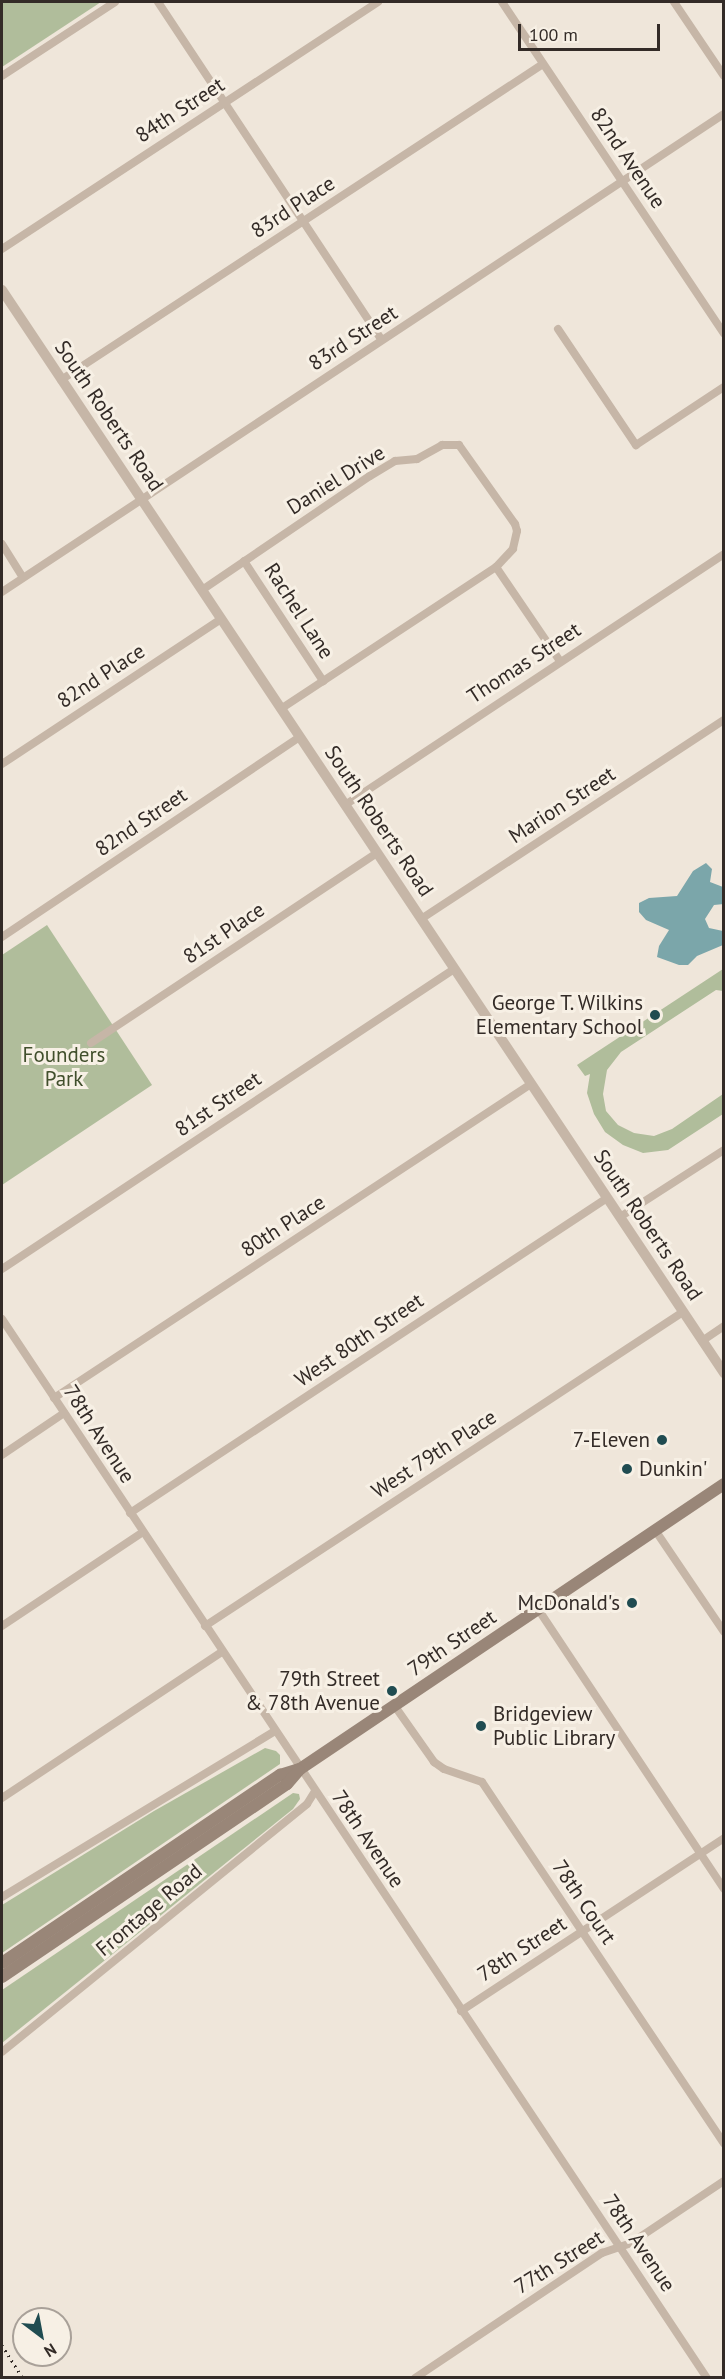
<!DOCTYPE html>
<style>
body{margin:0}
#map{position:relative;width:725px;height:2379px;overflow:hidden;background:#efe6da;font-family:"PT Sans",sans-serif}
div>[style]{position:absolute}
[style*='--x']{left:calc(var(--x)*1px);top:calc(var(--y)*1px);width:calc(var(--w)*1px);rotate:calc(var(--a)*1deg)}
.green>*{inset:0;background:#b0bd9b}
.water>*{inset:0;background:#7ba6aa}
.minor>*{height:8px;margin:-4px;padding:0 4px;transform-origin:4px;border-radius:4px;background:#c6b6a7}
.tertiary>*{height:10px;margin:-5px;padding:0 5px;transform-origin:5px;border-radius:5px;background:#c6b6a7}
.secondary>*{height:12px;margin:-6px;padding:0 6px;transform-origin:6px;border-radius:6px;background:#998678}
.rail>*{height:3px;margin-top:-1.5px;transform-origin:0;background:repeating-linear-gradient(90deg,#332b27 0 1.5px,transparent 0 6px)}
.dots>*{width:16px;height:16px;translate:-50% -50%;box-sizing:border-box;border:3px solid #f7f0e5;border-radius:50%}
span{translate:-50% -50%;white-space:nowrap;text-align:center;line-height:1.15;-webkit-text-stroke:6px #f7f0e5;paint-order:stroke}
.street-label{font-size:21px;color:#332b27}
.poi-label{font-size:21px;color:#332b27}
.right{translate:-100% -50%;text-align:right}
.left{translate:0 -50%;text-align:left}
.park-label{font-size:21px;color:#414f2c}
.frame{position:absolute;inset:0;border:3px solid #332b27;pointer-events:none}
.north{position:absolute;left:12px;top:2307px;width:60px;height:60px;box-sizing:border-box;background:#f7f0e5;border:2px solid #a9a199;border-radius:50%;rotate:148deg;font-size:16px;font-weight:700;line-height:24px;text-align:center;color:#332b27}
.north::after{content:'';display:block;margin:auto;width:21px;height:27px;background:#204c51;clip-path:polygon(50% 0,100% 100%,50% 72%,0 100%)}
.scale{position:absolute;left:518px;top:24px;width:142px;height:27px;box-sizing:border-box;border:3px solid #332b27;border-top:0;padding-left:8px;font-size:18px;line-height:21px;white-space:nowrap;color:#332b27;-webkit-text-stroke:4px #f7f0e5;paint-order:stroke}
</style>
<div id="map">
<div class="green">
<div style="clip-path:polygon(2px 2px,101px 2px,2px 67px)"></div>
<div style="clip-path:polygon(47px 925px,152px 1085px,2px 1185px,2px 955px)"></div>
<div style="clip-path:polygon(723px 969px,723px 991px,716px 990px,621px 1052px,607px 1070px,603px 1094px,606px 1111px,618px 1125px,634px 1133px,654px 1136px,672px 1129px,723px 1094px,723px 1114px,668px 1150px,643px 1153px,623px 1145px,605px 1132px,594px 1114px,587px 1093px,590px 1074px,585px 1076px,577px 1065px)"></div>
<div style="clip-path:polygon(265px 1748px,276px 1751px,280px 1755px,280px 1764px,2px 1953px,2px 1905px,154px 1811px)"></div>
<div style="clip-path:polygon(293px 1793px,299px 1794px,300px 1799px,293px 1809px,2px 2043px,2px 1990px)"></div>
</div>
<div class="water">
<div style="clip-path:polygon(706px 863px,712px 869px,710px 882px,723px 887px,724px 904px,714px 905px,705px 919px,709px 928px,723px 931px,723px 945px,697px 956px,688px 965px,679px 965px,657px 957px,659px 946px,669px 930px,646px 920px,639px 912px,639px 903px,649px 898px,677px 896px,693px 871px)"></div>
</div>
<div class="minor">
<div style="--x:158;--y:2;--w:405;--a:56.5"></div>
<div style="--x:502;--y:2;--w:399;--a:56.2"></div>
<div style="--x:674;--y:2;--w:89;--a:56"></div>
<div style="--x:2;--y:76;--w:135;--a:-33.2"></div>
<div style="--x:2;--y:249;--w:450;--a:-33.3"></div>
<div style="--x:558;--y:329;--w:140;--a:56.1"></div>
<div style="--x:636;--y:445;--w:105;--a:-33.4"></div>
<div style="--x:61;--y:380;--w:576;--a:-33.25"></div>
<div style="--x:2;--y:544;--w:39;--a:58"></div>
<div style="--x:244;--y:561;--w:144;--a:56.6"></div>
<div style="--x:496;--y:567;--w:114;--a:55.8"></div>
<div style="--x:202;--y:590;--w:203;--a:-34.2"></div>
<div style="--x:370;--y:476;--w:29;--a:-31"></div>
<div style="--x:395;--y:461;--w:22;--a:-5"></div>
<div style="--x:417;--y:459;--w:29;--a:-29"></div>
<div style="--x:442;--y:445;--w:17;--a:0"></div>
<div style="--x:459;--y:445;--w:97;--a:54.7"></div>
<div style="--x:515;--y:524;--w:7;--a:74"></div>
<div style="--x:517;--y:531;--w:18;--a:103"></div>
<div style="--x:513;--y:549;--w:25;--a:133"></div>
<div style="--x:496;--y:567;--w:258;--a:146.6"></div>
<div style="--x:2;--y:592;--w:866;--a:-33.51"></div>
<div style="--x:2;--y:764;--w:263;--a:-33.5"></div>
<div style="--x:345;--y:805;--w:455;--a:-33.5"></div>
<div style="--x:421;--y:919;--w:363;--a:-33.3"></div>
<div style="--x:2;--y:937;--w:359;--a:-33.9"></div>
<div style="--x:91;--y:1043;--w:343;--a:-33.6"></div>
<div style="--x:620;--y:1217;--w:124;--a:-32.8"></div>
<div style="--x:2;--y:1269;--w:542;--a:-33.57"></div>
<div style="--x:2;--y:1319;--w:1272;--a:56.35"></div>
<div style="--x:702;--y:1341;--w:27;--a:-34"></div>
<div style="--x:54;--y:1398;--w:571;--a:-33.36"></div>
<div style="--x:2;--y:1455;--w:75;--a:-34.1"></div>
<div style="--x:130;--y:1513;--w:572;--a:-33.44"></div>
<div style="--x:655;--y:1530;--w:123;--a:55.9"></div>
<div style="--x:538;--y:1609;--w:336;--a:56.4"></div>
<div style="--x:2;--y:1626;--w:169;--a:-33.7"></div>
<div style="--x:205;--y:1626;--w:572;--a:-33.3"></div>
<div style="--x:394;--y:1705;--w:70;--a:54.9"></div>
<div style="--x:434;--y:1762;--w:12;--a:35"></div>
<div style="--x:444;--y:1769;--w:40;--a:18.9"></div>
<div style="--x:482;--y:1782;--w:435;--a:56.2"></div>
<div style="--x:2;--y:1798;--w:264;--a:-33.6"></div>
<div style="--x:2;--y:1897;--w:320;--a:-31.3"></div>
<div style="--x:461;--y:2011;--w:315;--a:-33.3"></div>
<div style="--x:2;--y:2052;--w:393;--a:-39.1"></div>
<div style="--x:307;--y:1804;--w:15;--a:-58"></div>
<div style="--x:415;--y:2378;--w:225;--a:-33.8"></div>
<div style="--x:602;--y:2253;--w:31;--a:-19"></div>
<div style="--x:631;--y:2243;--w:112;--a:-33.7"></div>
</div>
<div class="tertiary">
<div style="--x:2;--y:290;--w:1302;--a:56.31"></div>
</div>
<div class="secondary">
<div style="--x:2;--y:1963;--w:336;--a:-34.1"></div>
<div style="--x:280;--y:1775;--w:21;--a:-17"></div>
<div style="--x:300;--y:1769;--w:511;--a:-33.91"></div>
<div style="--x:2;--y:1977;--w:344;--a:-34.1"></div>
<div style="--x:287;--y:1784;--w:18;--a:-49"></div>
</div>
<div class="rail">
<div style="--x:2;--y:2345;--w:39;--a:58"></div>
</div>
<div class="dots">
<div style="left:655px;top:1015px;background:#204c51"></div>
<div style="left:662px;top:1440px;background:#204c51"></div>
<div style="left:627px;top:1469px;background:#204c51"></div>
<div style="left:632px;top:1603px;background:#204c51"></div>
<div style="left:392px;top:1691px;background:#204c51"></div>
<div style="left:481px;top:1726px;background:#204c51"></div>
</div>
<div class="street-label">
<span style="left:180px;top:110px;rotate:-33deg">84th Street</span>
<span style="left:628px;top:158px;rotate:56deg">82nd Avenue</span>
<span style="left:293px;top:207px;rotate:-33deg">83rd Place</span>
<span style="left:353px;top:338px;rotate:-33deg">83rd Street</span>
<span style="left:109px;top:416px;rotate:56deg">South Roberts Road</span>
<span style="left:336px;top:480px;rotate:-32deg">Daniel Drive</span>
<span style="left:299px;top:611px;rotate:57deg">Rachel Lane</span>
<span style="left:524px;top:663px;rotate:-33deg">Thomas Street</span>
<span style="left:101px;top:676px;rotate:-33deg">82nd Place</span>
<span style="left:562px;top:805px;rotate:-33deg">Marion Street</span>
<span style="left:379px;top:821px;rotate:56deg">South Roberts Road</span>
<span style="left:141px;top:822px;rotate:-34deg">82nd Street</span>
<span style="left:224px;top:933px;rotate:-34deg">81st Place</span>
<span style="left:218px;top:1104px;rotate:-34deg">81st Street</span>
<span style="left:648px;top:1225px;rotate:56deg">South Roberts Road</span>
<span style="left:283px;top:1226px;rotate:-33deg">80th Place</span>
<span style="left:359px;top:1340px;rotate:-34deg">West 80th Street</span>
<span style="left:99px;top:1434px;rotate:57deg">78th Avenue</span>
<span style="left:434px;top:1454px;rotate:-33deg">West 79th Place</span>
<span style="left:452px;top:1643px;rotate:-34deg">79th Street</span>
<span style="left:368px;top:1839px;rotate:56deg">78th Avenue</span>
<span style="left:584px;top:1902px;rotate:56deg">78th Court</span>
<span style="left:149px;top:1910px;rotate:-40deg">Frontage Road</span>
<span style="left:522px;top:1949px;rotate:-33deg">78th Street</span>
<span style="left:639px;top:2243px;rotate:56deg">78th Avenue</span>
<span style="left:559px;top:2262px;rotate:-32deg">77th Street</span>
</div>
<div class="poi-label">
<span class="right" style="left:643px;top:1015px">George T. Wilkins<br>Elementary School</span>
<span class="right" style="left:650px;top:1440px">7-Eleven</span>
<span class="left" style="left:639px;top:1469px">Dunkin'</span>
<span class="right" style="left:620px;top:1603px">McDonald's</span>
<span class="right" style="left:380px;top:1691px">79th Street<br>&amp; 78th Avenue</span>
<span class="left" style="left:493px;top:1726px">Bridgeview<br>Public Library</span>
</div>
<div class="park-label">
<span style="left:64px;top:1067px">Founders<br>Park</span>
</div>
<div class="frame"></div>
<div class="north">N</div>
<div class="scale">100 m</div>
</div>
